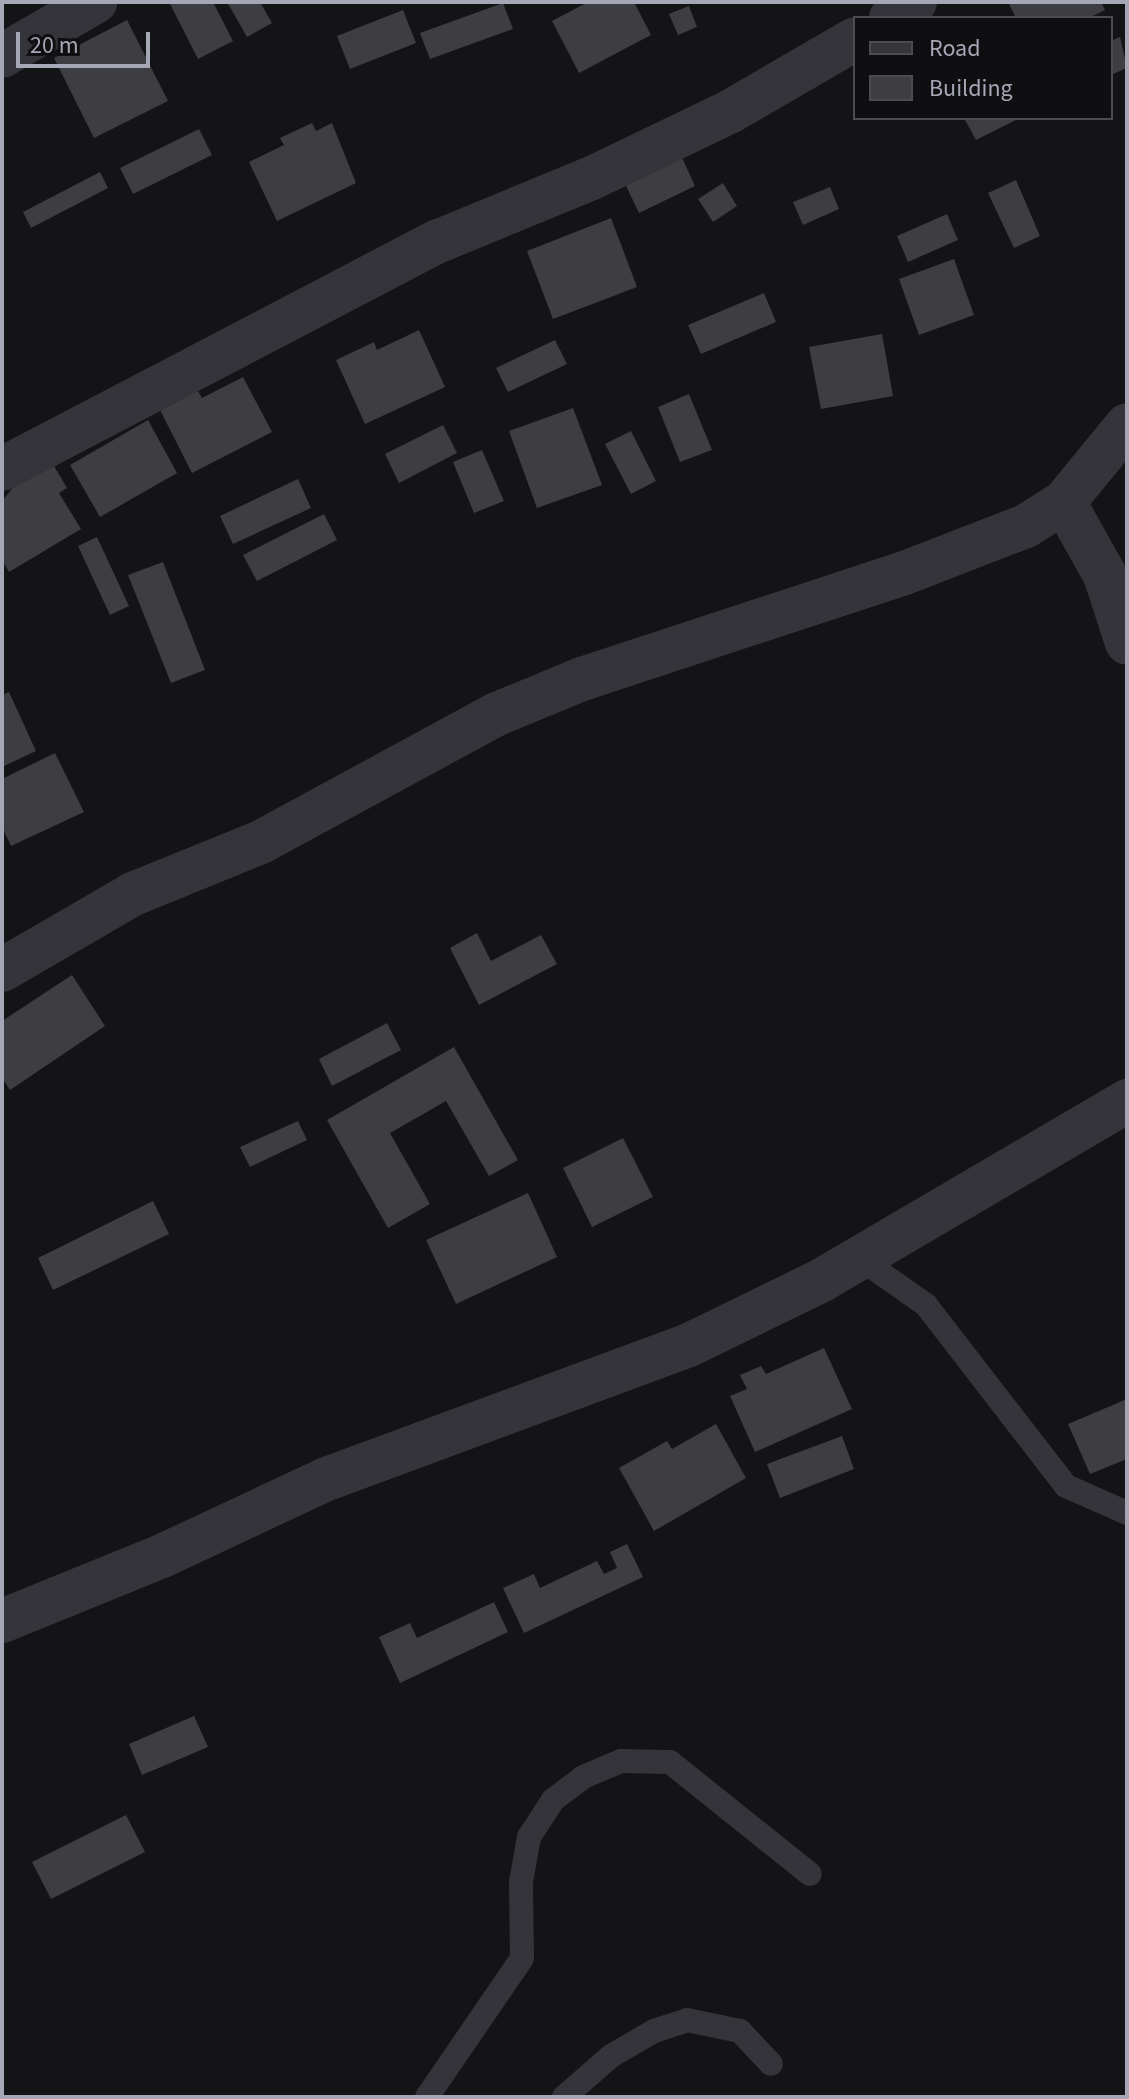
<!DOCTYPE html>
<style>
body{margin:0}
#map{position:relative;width:1129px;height:2099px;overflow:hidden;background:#141315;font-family:"Source Sans 3",sans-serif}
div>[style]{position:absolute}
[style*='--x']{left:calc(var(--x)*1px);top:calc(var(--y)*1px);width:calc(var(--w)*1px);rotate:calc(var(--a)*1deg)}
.building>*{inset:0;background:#3e3d42}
.service>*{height:24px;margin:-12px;padding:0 12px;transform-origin:12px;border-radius:12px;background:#34343a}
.minor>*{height:44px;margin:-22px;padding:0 22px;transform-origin:22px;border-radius:22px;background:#34343a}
span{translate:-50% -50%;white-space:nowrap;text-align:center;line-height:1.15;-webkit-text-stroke:8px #0f0e10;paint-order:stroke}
.frame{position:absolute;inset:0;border:4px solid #a5a7b6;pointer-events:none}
.legend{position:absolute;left:853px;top:16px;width:260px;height:104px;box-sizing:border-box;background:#0f0e10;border:2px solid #4b4b52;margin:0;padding:10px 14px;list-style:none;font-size:24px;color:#a5a7b6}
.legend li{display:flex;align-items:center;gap:16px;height:40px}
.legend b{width:40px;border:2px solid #4b4b52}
.scale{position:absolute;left:16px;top:32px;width:134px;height:36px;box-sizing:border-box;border:4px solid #a5a7b6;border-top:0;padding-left:10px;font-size:24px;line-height:28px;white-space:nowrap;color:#a5a7b6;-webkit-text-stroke:6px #0f0e10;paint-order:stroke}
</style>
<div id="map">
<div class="building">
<div style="clip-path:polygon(169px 2px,213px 2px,233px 41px,198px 59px)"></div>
<div style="clip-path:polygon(227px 2px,260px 2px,272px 23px,247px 37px)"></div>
<div style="clip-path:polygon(588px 2px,634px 2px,651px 35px,579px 73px,552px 21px)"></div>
<div style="clip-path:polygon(1008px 2px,1101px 2px,1105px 10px,1089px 18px,1016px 18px)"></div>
<div style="clip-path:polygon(503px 3px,513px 29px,430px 59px,420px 33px)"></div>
<div style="clip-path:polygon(689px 6px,697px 27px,678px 35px,669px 14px)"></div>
<div style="clip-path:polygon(403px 10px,416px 43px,350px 69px,337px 36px)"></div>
<div style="clip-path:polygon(127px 20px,168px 101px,94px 138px,54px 58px)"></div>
<div style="clip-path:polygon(1120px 37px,1127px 68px,1111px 75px,1111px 41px)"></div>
<div style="clip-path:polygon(964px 118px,1020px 118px,976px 140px)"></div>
<div style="clip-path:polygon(312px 123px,316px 131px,332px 123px,356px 183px,277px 221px,249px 162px,284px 145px,280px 138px)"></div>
<div style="clip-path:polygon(199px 129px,212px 155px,133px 194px,120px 168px)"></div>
<div style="clip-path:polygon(678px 149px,695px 186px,639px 213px,621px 175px)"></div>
<div style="clip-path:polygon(100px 172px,108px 188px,31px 228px,23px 212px)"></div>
<div style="clip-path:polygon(1016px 180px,1040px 236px,1014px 248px,988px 193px)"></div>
<div style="clip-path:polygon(723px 183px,737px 206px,713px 222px,698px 199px)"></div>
<div style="clip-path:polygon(830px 187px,839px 209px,803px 225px,793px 202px)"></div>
<div style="clip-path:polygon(947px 214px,958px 240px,908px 262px,897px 236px)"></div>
<div style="clip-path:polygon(611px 218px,637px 287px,553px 319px,527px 251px)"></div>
<div style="clip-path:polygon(954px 259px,974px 315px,919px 335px,899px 279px)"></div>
<div style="clip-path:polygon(764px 293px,776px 322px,701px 354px,688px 325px)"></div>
<div style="clip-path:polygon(419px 330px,445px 387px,365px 424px,336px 360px,374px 342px,377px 350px)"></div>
<div style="clip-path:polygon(882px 334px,893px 396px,821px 409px,809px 347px)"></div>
<div style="clip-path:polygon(555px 340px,567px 364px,508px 392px,496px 368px)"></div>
<div style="clip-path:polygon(243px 377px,272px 432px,192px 473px,160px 410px,198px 391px,202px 398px)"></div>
<div style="clip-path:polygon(689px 394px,712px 450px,680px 462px,658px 407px)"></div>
<div style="clip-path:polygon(573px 408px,602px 485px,537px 508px,509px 431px)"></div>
<div style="clip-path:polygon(148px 420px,177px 473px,100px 517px,70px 465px)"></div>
<div style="clip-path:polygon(443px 425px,457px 453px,399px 483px,385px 454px)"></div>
<div style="clip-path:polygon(631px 431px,656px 481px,631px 494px,605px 444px)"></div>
<div style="clip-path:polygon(44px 449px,67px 488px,59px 493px,81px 529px,9px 572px,2px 560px,2px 501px)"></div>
<div style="clip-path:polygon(482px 450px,504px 501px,474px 513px,453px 462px)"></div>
<div style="clip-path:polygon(298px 479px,311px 508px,233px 544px,220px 516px)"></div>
<div style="clip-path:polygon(324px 514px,337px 540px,257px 581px,243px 555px)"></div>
<div style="clip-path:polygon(97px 537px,129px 606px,110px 615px,78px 546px)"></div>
<div style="clip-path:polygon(163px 562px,205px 670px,171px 683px,128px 575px)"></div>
<div style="clip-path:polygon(9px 692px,36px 751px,2px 767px,2px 695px)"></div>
<div style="clip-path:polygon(55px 753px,84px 812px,11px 846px,2px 827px,2px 779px)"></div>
<div style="clip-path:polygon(477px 933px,491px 961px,541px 935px,557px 964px,479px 1005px,450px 948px)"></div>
<div style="clip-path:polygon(72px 975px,105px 1026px,10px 1090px,2px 1078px,2px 1021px)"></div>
<div style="clip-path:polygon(387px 1023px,401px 1050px,332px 1086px,319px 1059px)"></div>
<div style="clip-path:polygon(454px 1047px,518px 1160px,489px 1176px,446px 1101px,390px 1133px,430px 1204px,388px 1228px,327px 1120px)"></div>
<div style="clip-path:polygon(298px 1121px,307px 1140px,250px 1167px,240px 1147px)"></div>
<div style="clip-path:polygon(623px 1138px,653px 1197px,592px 1227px,563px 1168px)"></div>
<div style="clip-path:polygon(528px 1193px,557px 1257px,456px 1304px,426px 1240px)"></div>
<div style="clip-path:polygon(153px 1201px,169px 1234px,53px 1290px,38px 1258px)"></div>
<div style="clip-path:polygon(824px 1348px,852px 1409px,755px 1452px,730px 1396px,747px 1389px,740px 1375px,761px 1366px,766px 1374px)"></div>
<div style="clip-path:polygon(1127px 1399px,1127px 1459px,1090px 1474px,1068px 1424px)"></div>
<div style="clip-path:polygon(716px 1424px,746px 1478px,654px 1531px,619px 1468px,667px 1441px,672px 1449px)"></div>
<div style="clip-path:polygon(842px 1436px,854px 1469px,780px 1498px,767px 1464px)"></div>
<div style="clip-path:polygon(627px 1544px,643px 1577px,524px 1633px,503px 1588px,534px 1574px,540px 1588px,597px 1561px,604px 1574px,617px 1568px,610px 1552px)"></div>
<div style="clip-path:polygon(494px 1602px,508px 1632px,400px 1683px,379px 1637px,410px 1623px,417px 1638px)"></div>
<div style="clip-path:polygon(194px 1716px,208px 1747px,142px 1775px,129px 1744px)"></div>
<div style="clip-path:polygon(126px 1815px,145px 1852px,51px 1899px,32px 1862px)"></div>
</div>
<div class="service">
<div style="--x:859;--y:1258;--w:82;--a:35"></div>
<div style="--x:926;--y:1305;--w:229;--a:52.3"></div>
<div style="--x:1066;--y:1486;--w:67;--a:23.9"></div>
<div style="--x:427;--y:2097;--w:168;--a:-55.6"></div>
<div style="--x:522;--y:1958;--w:76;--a:-90.8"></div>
<div style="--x:521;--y:1882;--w:46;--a:-79.9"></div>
<div style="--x:529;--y:1837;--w:44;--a:-57"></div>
<div style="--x:553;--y:1800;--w:38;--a:-37"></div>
<div style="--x:583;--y:1777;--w:41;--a:-22.8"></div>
<div style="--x:621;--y:1761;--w:49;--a:1.2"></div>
<div style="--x:670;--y:1762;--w:179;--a:38.7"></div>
<div style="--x:564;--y:2097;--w:62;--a:-41.1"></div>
<div style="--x:611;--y:2056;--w:50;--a:-30.2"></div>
<div style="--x:654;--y:2031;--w:35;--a:-18"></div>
<div style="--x:687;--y:2020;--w:54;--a:11.7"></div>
<div style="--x:740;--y:2031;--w:45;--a:46.8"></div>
</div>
<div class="minor">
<div style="--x:891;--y:18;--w:29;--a:-34"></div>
<div style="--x:2;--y:56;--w:108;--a:-30.1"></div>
<div style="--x:2;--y:469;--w:493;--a:-27.6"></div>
<div style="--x:439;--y:241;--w:165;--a:-22.4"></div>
<div style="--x:592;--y:178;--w:154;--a:-25.7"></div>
<div style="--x:731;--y:111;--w:143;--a:-30.1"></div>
<div style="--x:1064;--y:502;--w:84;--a:60.7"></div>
<div style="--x:1105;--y:575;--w:71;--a:72.1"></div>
<div style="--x:2;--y:970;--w:151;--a:-30.1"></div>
<div style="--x:133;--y:894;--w:138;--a:-22.1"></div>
<div style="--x:261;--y:842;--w:268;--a:-28.5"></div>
<div style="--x:497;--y:714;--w:92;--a:-22.4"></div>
<div style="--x:582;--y:679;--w:337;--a:-18.2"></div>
<div style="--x:902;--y:574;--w:133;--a:-21.2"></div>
<div style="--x:1026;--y:526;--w:45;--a:-32.3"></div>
<div style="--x:1064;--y:502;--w:99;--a:-50.7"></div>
<div style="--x:2;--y:1621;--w:173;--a:-22.1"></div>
<div style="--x:162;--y:1556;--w:179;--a:-25.1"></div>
<div style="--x:324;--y:1480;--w:389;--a:-20.3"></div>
<div style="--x:689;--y:1345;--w:148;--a:-26"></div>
<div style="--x:822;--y:1280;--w:354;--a:-30.4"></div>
</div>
<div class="frame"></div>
<ul class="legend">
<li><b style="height:10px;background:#34343a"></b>Road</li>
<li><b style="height:22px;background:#3e3d42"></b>Building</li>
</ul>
<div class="scale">20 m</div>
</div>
